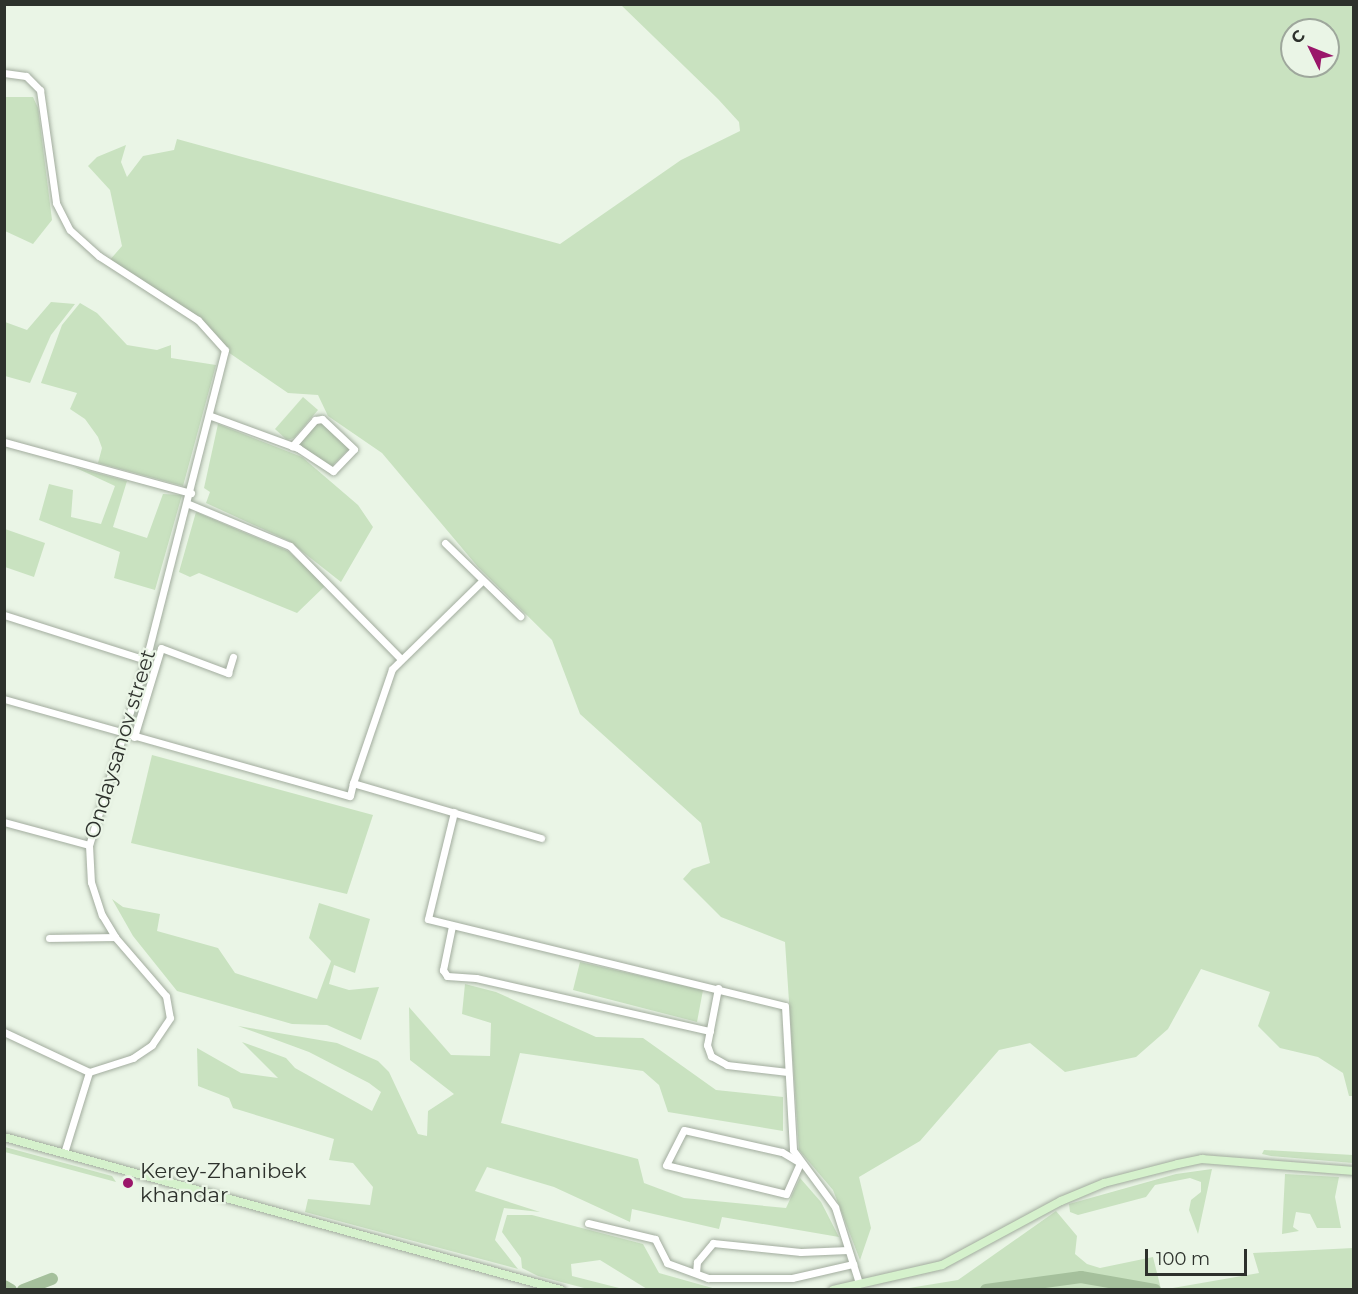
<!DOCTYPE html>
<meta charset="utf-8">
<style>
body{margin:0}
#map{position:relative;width:1358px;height:1294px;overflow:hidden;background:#eaf5e6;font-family:Montserrat,sans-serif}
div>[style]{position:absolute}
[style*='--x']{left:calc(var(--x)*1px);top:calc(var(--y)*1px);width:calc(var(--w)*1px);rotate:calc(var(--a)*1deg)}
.green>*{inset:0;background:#c9e2c0}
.river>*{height:12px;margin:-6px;padding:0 6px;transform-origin:6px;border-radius:6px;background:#a5c09c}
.roads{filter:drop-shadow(0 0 2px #a2ac9e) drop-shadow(0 0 2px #a2ac9e)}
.minor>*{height:7px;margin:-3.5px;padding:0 3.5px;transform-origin:3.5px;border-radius:3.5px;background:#fff}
.major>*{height:8px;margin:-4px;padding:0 4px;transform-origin:4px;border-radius:4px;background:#d5f1cc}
.dots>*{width:16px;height:16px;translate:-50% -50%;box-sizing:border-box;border:3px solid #eaf5e6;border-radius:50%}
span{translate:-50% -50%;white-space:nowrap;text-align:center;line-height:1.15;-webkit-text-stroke:4.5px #eaf5e6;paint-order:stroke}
.street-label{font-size:21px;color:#2d312c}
.poi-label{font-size:21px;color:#2d312c}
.left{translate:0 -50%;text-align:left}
.frame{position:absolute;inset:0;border:6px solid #2d312c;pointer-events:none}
.north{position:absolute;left:1280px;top:18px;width:60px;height:60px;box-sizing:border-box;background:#eaf5e6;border:2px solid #9ea79c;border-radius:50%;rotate:313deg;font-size:16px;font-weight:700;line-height:24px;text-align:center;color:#2d312c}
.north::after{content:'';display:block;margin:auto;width:21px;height:27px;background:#9a166a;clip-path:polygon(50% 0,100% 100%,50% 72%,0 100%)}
.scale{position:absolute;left:1145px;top:1249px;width:102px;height:27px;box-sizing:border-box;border:3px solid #2d312c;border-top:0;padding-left:8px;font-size:18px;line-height:21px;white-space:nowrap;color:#2d312c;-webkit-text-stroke:4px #eaf5e6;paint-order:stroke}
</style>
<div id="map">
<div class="green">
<div style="clip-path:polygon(evenodd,621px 5px,1353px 5px,1353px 1096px,1349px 1096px,1343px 1073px,1318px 1057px,1280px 1048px,1258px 1026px,1270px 992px,1201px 969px,1168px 1029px,1136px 1057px,1065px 1072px,1030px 1043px,999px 1050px,920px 1141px,859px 1177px,871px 1228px,860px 1260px,833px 1190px,799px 1150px,785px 942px,721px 917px,683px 879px,692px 869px,710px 863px,701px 823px,580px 714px,552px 640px,478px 567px,382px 453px,328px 416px,318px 395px,288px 393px,225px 350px,198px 320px,109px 261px,122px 246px,110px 190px,88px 166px,97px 157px,126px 145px,121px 162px,127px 177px,143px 156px,174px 150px,177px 139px,560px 244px,681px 160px,740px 131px,739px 122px,718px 99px,621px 5px,1292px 30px,1328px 30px,1328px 66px,1292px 66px,1292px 30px)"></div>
<div style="clip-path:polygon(5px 97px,33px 97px,38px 108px,52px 220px,33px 244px,5px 231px)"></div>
<div style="clip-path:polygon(51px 302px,75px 304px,51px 335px,30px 383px,5px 376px,5px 322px,27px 330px)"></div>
<div style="clip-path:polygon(80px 303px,97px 313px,127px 345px,157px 350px,171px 345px,171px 358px,216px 365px,183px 486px,98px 463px,102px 448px,98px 437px,85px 419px,70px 409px,77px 393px,41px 383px,62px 325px)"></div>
<div style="clip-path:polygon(303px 397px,318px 410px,294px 438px,287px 440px,275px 429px)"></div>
<div style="clip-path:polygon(316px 423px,324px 424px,349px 449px,331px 467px,299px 444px)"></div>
<div style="clip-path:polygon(218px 424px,302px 457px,358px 505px,373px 527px,341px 582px,289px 541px,206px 503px,210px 492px,204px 488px)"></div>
<div style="clip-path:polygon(74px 467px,127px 481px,113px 527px,147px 538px,163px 494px,182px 495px,155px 590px,114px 578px,120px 552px,39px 520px,49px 484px,73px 490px,71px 517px,101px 524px,115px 486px)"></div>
<div style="clip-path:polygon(196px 512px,288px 551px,326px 585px,297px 613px,199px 573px,190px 577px,179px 572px)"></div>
<div style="clip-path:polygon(5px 529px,45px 543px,34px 577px,5px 567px)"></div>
<div style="clip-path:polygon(152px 755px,373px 815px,347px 894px,131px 843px)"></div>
<div style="clip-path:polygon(112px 899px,123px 907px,160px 914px,157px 931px,218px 948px,235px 973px,317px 999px,331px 961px,309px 938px,319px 903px,370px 919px,355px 973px,334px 965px,329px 984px,349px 990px,379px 987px,361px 1040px,327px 1025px,292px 1024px,177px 991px,133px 936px)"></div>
<div style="clip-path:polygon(580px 962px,703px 990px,697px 1022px,573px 990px)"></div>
<div style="clip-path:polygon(465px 984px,496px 992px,596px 1037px,643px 1038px,716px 1090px,783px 1097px,783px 1131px,668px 1112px,659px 1085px,643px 1071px,520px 1053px,501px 1123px,638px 1159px,644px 1183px,684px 1198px,786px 1208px,800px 1178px,821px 1202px,839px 1237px,722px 1217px,719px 1229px,632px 1209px,630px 1222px,554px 1187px,487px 1167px,475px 1191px,540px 1212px,504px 1208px,495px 1240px,518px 1269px,305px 1212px,308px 1199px,370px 1205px,373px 1187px,353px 1163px,329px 1160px,334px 1139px,233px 1108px,229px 1098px,198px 1086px,197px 1048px,241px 1073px,278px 1078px,242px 1042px,286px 1058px,295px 1068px,372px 1111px,381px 1092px,369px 1083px,309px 1052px,238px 1026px,337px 1043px,378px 1061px,389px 1072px,418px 1134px,427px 1136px,428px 1111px,454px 1094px,410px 1060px,409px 1007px,451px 1055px,490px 1056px,491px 1023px,462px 1014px)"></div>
<div style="clip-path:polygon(5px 1147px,112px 1176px,116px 1182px,5px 1152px)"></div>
<div style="clip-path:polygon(1264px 1150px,1353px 1155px,1353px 1163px,1271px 1156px,1262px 1154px)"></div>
<div style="clip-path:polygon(1212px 1169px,1198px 1234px,1189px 1210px,1191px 1200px,1201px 1192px,1201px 1182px,1190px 1178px,1155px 1185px,1146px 1197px,1078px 1215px,1070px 1212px,1069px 1204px,1176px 1174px)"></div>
<div style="clip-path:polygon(1285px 1174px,1339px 1177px,1335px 1197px,1341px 1228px,1317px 1228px,1310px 1214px,1296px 1212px,1293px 1227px,1299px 1231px,1282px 1234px)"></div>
<div style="clip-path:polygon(1056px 1211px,1077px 1236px,1075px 1254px,1087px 1264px,1100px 1268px,1153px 1257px,1161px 1289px,903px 1289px,958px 1280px)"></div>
<div style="clip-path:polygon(507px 1215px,532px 1215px,643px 1244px,659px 1273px,716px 1289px,647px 1289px,600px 1260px,571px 1264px,572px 1276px,623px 1289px,588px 1289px,538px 1276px,522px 1268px,521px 1258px,502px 1232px)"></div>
<div style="clip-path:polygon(1353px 1248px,1353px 1289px,1167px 1289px,1259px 1273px,1253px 1253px)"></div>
</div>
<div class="river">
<div style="--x:4;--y:1286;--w:8;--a:30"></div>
<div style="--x:23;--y:1290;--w:31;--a:-21"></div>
<div style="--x:986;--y:1290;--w:96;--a:-7.8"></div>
<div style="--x:1081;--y:1277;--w:75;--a:10"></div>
</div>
<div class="roads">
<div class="minor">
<div style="--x:4;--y:73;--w:22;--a:8"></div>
<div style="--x:26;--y:76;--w:20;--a:45"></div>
<div style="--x:40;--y:90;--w:114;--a:81.9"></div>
<div style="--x:56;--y:203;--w:30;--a:63"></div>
<div style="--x:70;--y:230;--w:39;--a:42"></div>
<div style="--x:99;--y:256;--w:118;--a:32.9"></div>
<div style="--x:198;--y:320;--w:40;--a:48"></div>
<div style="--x:225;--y:350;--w:320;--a:104.3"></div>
<div style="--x:146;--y:660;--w:194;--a:107.1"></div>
<div style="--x:89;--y:845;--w:37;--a:87"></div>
<div style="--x:91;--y:882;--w:35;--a:72"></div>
<div style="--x:102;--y:915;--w:26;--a:59"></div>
<div style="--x:115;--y:937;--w:78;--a:49.2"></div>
<div style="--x:166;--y:996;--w:22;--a:80"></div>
<div style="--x:170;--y:1018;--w:32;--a:124"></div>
<div style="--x:152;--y:1045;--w:23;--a:146"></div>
<div style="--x:133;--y:1058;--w:46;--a:162.3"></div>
<div style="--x:89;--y:1072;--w:94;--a:-154.8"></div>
<div style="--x:211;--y:416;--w:93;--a:20.2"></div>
<div style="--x:298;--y:448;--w:42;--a:33.3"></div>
<div style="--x:333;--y:471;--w:30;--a:-46"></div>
<div style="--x:354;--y:449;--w:44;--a:-136.8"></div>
<div style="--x:322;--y:419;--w:7;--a:172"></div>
<div style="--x:315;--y:420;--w:35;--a:131"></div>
<div style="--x:4;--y:442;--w:194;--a:15.3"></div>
<div style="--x:189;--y:504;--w:109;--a:22.6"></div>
<div style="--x:290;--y:546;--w:157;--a:45.5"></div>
<div style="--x:445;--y:543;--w:105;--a:44.2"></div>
<div style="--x:4;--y:615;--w:149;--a:17.6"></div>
<div style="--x:4;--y:699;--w:359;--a:15.7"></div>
<div style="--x:350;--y:796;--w:13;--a:-77"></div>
<div style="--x:353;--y:783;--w:196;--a:16.3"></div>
<div style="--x:134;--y:737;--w:93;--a:-73.1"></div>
<div style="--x:161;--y:648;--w:72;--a:20.5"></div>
<div style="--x:228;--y:673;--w:17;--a:-73"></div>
<div style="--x:353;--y:783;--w:120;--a:-71.1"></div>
<div style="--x:392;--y:669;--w:126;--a:-44.4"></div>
<div style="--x:454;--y:812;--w:110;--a:103.7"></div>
<div style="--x:428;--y:919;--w:367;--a:13.7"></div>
<div style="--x:785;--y:1006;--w:144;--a:86.8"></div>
<div style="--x:793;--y:1150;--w:71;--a:53.6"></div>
<div style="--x:835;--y:1207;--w:80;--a:72.5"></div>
<div style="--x:4;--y:822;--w:88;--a:15.1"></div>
<div style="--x:452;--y:926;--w:45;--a:101.6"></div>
<div style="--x:443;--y:970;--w:7;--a:56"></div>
<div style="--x:447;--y:976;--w:29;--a:4"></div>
<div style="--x:476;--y:978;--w:240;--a:12.8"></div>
<div style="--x:49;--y:938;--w:66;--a:-0.9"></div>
<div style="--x:718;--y:988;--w:58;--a:100.9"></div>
<div style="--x:707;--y:1045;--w:12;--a:70"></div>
<div style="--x:711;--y:1056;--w:18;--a:29"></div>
<div style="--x:727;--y:1065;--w:61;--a:6.5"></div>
<div style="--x:684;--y:1130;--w:100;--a:12.7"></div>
<div style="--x:782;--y:1152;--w:21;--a:31"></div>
<div style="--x:800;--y:1163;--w:34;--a:114"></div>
<div style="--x:786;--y:1194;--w:123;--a:-166.4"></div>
<div style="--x:666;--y:1165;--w:39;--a:-63"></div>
<div style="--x:64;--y:1153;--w:85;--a:-72.8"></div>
<div style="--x:588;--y:1223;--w:69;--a:13.4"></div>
<div style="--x:655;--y:1239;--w:27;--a:63"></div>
<div style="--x:667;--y:1263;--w:44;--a:20.1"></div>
<div style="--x:708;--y:1278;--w:84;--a:0"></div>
<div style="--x:792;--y:1278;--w:63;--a:-12.9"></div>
<div style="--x:696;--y:1273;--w:11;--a:-85"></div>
<div style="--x:697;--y:1262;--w:25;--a:-50"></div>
<div style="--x:713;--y:1243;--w:88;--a:5.8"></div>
<div style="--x:801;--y:1252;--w:47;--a:-2.4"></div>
</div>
<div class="major">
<div style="--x:4;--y:1137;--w:578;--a:15.36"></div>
<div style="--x:833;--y:1290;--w:112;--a:-12.9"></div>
<div style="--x:942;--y:1265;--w:135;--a:-28.3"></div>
<div style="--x:1061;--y:1201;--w:47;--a:-22.7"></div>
<div style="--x:1104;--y:1183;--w:76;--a:-14.4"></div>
<div style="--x:1178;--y:1164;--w:25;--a:-12"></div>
<div style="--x:1202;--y:1159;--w:152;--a:4.5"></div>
</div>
</div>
<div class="dots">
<div style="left:128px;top:1183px;background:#9a166a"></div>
</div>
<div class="street-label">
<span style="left:120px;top:744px;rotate:-73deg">Ondaysanov street</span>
</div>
<div class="poi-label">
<span class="left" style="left:140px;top:1183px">Kerey-Zhanibek<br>khandar</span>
</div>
<div class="frame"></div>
<div class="north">С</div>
<div class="scale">100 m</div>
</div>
